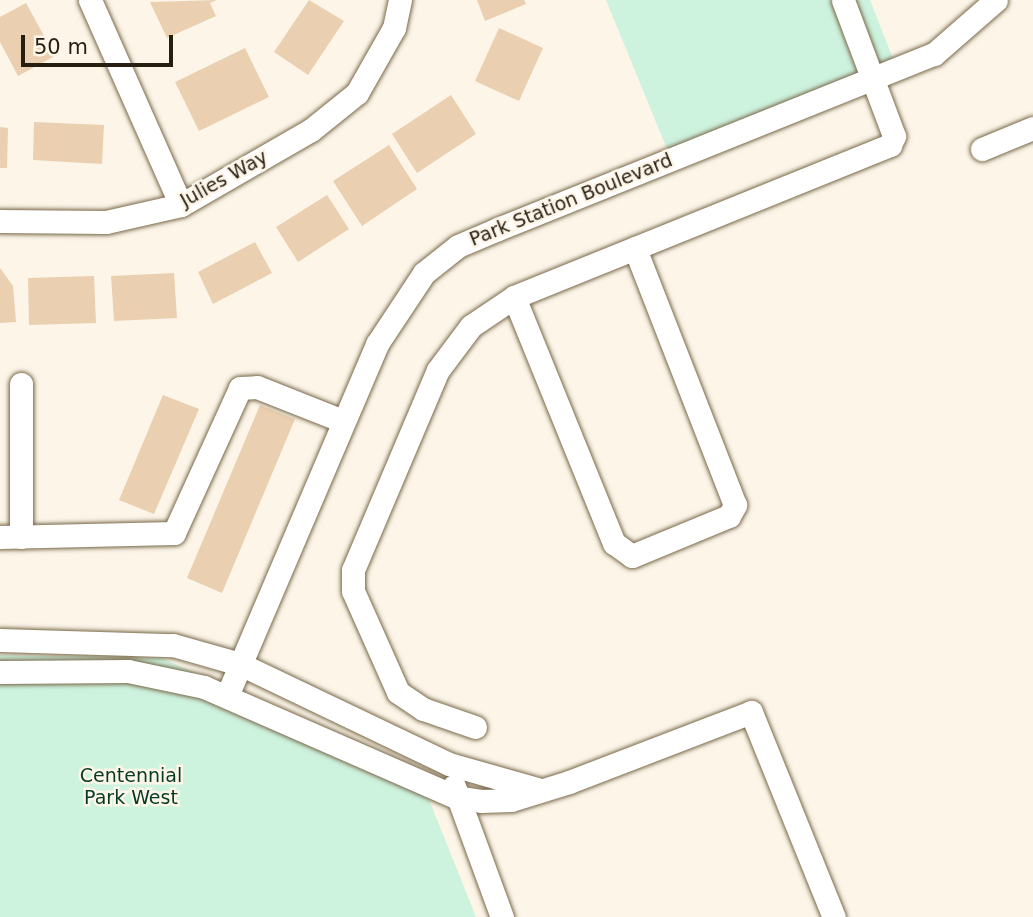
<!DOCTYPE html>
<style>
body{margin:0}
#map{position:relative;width:1033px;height:917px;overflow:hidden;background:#fcf5e8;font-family:"DejaVu Sans",sans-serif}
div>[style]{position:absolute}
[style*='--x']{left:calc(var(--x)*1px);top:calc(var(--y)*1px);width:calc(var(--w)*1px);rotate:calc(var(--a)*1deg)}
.green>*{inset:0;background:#cdf2de}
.building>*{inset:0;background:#ead0b1}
.roads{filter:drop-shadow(0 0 2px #79694a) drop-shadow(0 0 2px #79694a)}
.minor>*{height:23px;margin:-11.5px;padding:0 11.5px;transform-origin:11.5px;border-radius:11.5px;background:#fff}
span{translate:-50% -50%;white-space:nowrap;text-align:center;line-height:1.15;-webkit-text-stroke:5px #fcf5e8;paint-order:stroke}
.street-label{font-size:19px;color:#251e11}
.park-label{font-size:19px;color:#053b26}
.scale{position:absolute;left:21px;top:35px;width:152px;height:32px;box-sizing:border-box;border:4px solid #251e11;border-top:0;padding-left:9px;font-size:21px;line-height:24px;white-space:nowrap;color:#251e11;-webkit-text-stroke:5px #fcf5e8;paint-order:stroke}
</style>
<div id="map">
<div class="green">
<div style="clip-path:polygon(606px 0,870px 0,897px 69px,667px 149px)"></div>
<div style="clip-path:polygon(0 655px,161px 658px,416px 767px,476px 917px,0 917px)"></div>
</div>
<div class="building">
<div style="clip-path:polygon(217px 0,210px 3px,216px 16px,167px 38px,150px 2px)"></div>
<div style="clip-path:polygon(309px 0,344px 21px,308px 75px,274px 52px)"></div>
<div style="clip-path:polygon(477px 0,524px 0,526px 4px,485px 21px)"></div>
<div style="clip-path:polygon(26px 3px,55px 56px,18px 76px,0 42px,0 17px)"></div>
<div style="clip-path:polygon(499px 28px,543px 48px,519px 101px,475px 81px)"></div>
<div style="clip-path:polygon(245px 48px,269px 97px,199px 131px,175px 82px)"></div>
<div style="clip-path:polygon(451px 95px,476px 134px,417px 173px,392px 134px)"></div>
<div style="clip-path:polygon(34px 122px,104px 125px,102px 164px,33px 160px)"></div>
<div style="clip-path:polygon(0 127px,8px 128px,7px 168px,0 168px)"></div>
<div style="clip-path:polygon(389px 145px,417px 189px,362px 226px,333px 181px)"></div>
<div style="clip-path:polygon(327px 195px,349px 229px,298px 262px,276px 227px)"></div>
<div style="clip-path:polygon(255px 242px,272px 273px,213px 304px,198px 272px)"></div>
<div style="clip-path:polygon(0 268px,13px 286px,16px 322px,0 323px)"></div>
<div style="clip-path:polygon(174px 273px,177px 318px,114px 321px,111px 276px)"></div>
<div style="clip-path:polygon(94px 276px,96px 323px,29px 325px,28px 278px)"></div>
<div style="clip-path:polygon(163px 395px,199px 409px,154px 514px,119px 500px)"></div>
<div style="clip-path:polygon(260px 405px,295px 419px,222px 593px,187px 578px)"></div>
</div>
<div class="roads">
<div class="minor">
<div style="--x:90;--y:0;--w:224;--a:66.1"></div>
<div style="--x:982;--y:149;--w:55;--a:-22.4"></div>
<div style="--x:0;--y:221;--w:106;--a:0.5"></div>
<div style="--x:106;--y:222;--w:77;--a:-12.8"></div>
<div style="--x:181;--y:205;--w:150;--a:-30"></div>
<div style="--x:311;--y:130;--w:59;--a:-38.8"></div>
<div style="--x:357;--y:93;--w:75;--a:-60.4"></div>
<div style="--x:394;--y:28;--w:29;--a:-78"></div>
<div style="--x:514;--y:297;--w:266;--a:67.9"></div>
<div style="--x:614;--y:543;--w:22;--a:36"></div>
<div style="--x:632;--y:556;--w:105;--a:-22.4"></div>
<div style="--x:729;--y:516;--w:13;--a:-61"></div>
<div style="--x:735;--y:505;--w:276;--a:-111.3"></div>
<div style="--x:0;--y:537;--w:174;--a:-1.3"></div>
<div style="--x:174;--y:533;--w:159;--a:-65.5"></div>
<div style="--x:240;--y:388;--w:17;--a:-3"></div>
<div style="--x:257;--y:387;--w:92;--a:21.6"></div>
<div style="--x:21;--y:537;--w:153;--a:-90"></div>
<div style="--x:0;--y:640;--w:173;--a:1.7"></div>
<div style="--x:173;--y:645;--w:70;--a:15.8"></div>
<div style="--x:240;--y:664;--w:232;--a:25.6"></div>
<div style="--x:449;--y:764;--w:91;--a:15.9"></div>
<div style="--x:0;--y:672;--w:128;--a:-0.4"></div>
<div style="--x:128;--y:671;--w:78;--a:11.9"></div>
<div style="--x:204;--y:687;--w:275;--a:23.6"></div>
<div style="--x:456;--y:797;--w:25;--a:9"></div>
<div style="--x:481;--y:801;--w:30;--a:-2"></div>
<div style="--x:511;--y:800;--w:61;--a:-17.2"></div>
<div style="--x:569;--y:782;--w:195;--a:-21"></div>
<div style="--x:751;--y:712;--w:221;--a:68"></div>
<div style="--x:227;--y:696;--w:383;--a:-66.9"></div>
<div style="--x:377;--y:344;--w:85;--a:-56.5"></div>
<div style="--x:424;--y:273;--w:43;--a:-38.5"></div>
<div style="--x:458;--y:246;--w:43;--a:-23"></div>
<div style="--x:498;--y:229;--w:470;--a:-21.9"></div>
<div style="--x:934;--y:54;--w:82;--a:-41.1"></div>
<div style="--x:475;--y:727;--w:55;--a:-160.9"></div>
<div style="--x:423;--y:709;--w:30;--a:-146"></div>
<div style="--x:398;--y:692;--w:111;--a:-114"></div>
<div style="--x:353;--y:591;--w:21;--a:-90"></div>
<div style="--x:353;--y:570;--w:217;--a:-67"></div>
<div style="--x:438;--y:370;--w:55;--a:-53.1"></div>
<div style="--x:471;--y:326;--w:52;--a:-34"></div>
<div style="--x:514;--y:297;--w:406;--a:-22"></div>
<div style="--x:890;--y:145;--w:10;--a:-66"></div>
<div style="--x:894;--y:136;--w:145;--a:-110.6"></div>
<div style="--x:454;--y:786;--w:140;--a:69.9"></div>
</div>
</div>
<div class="street-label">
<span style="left:224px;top:179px;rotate:-29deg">Julies Way</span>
<span style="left:571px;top:200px;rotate:-22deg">Park Station Boulevard</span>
</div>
<div class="park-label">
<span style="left:131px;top:787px">Centennial<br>Park West</span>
</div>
<div class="scale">50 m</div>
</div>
